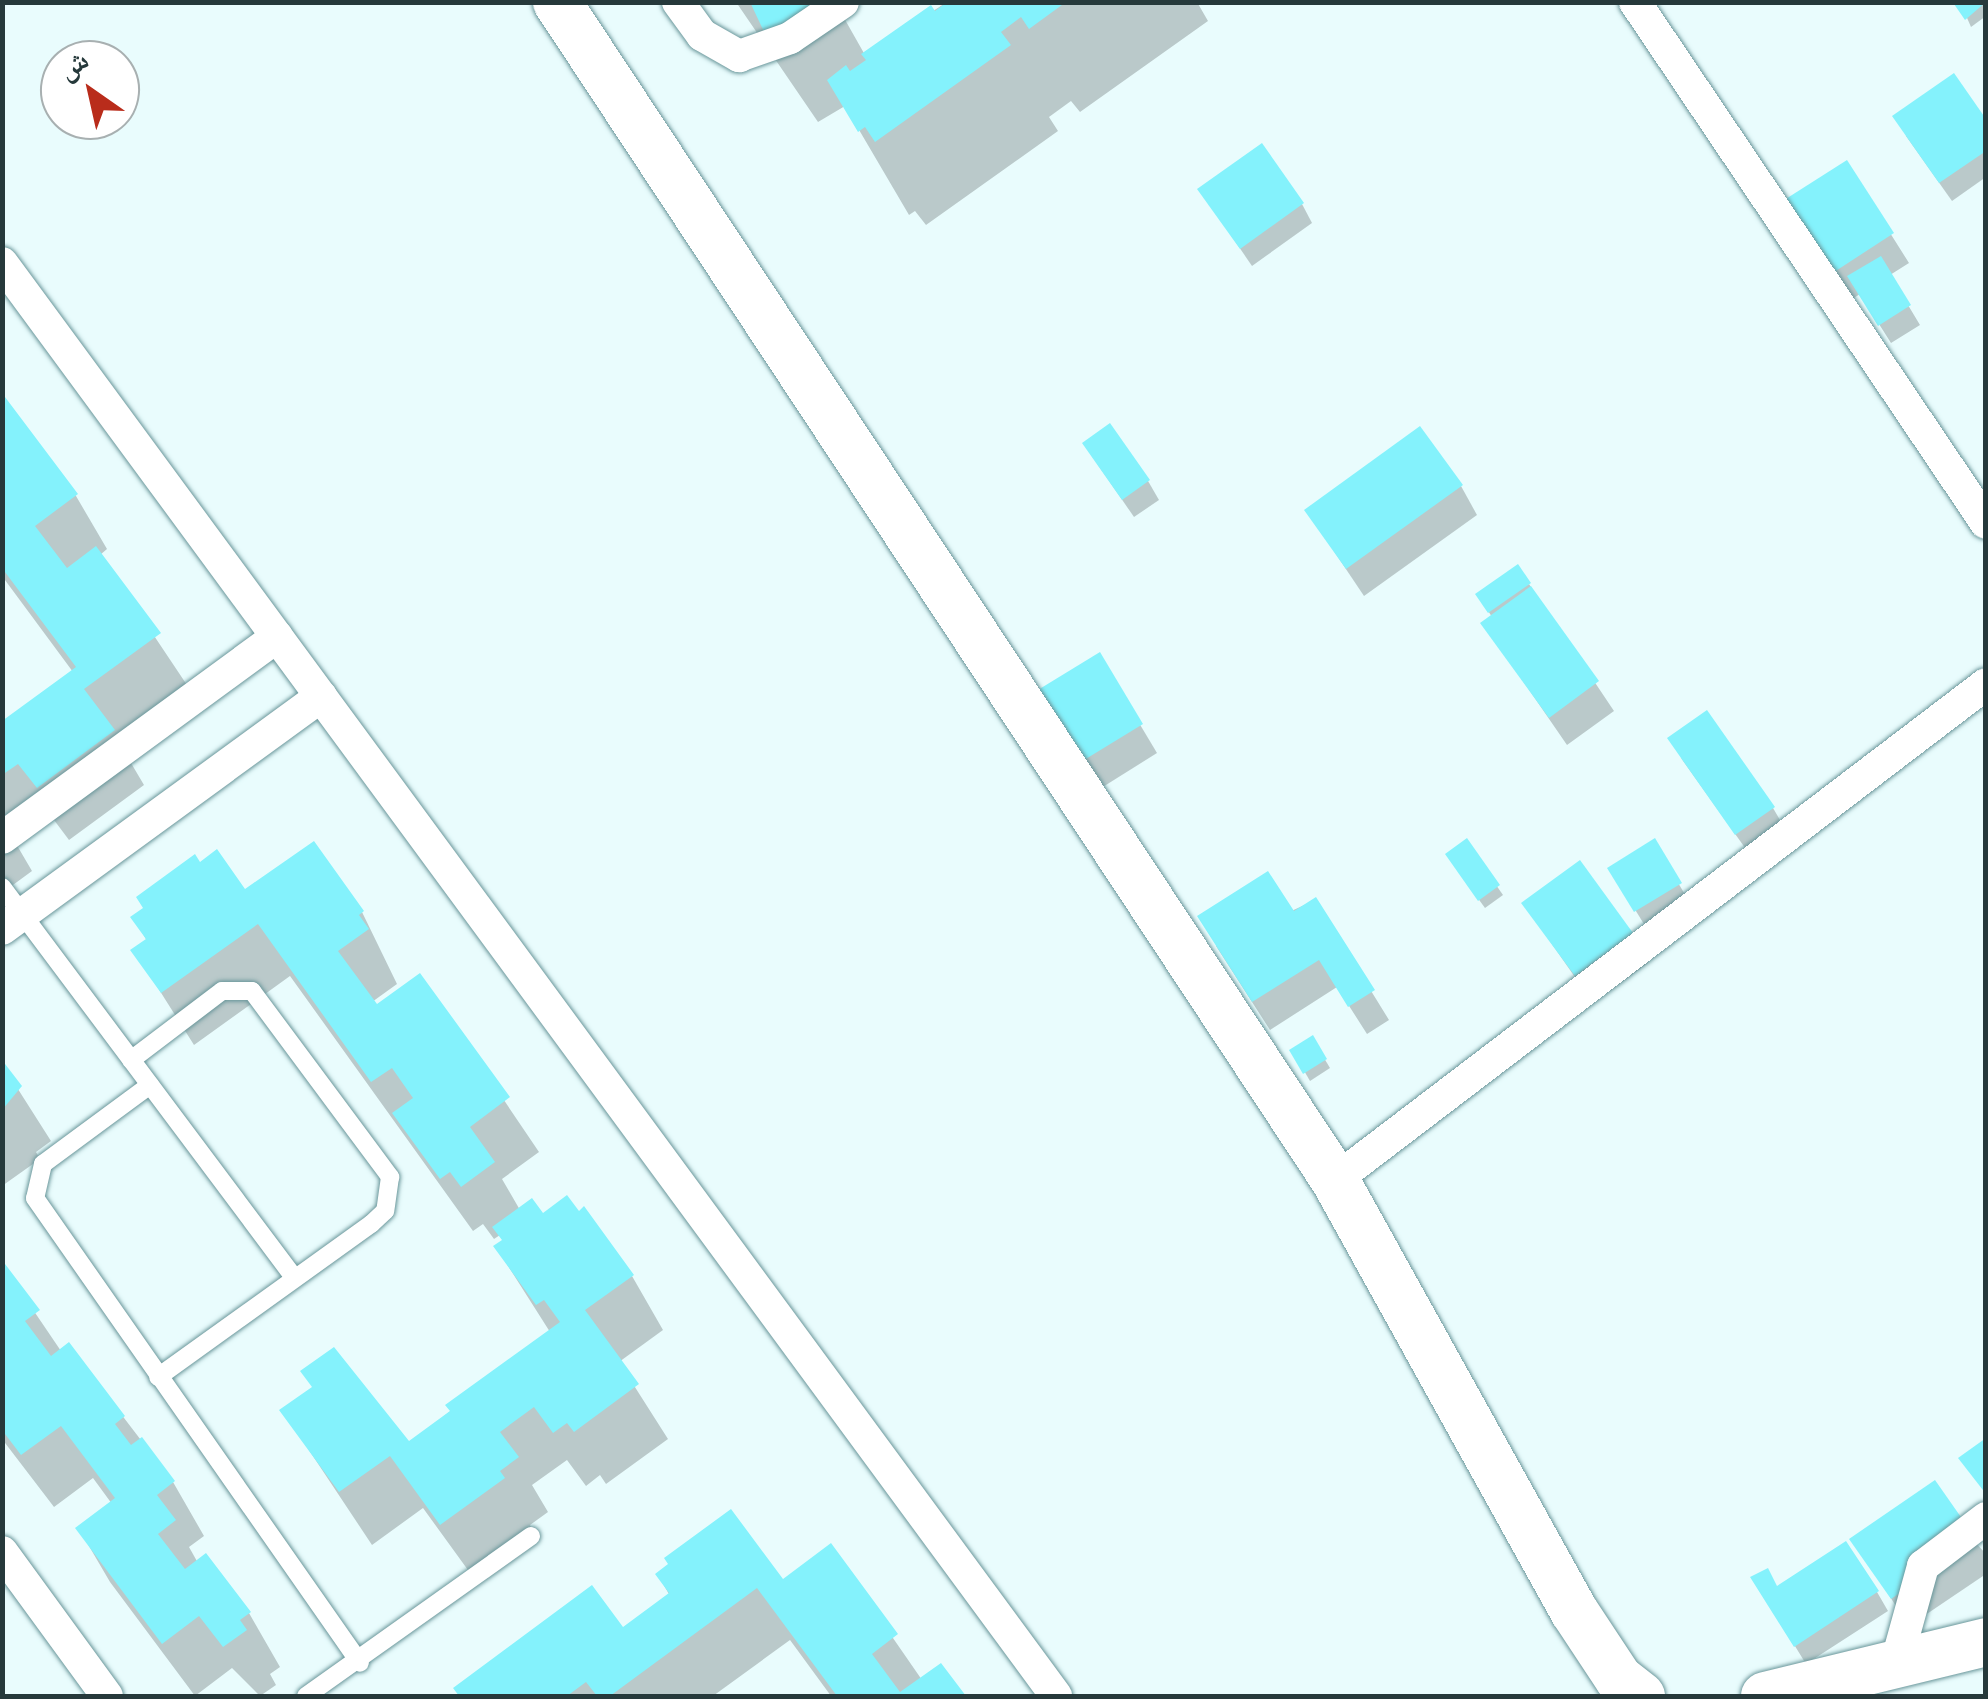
<!DOCTYPE html>
<meta charset="utf-8">
<style>
body{margin:0}
#map{position:relative;width:1988px;height:1699px;overflow:hidden;background:#e9fcfd;font-family:Overpass,"Noto Naskh Arabic",sans-serif}
div>[style]{position:absolute}
[style*='--x']{left:calc(var(--x)*1px);top:calc(var(--y)*1px);width:calc(var(--w)*1px);rotate:calc(var(--a)*1deg)}
.shadow>*{inset:0;background:#0003}
.building>*{inset:0;background:#84f2fc}
.roads{filter:drop-shadow(0 0 2px #69969a) drop-shadow(0 0 2px #69969a)}
.lane>*{height:18px;margin:-9px;padding:0 9px;transform-origin:9px;border-radius:9px;background:#fff}
.street>*{height:32px;margin:-16px;padding:0 16px;transform-origin:16px;border-radius:16px;background:#fff}
.secondary>*{height:48px;margin:-24px;padding:0 24px;transform-origin:24px;border-radius:24px;background:#fff}
span{translate:-50% -50%;white-space:nowrap;text-align:center;line-height:1.15;-webkit-text-stroke:8px #fff;paint-order:stroke}
.frame{position:absolute;inset:0;border:5px solid #26393b;pointer-events:none}
.north{position:absolute;left:40px;top:40px;width:100px;height:100px;box-sizing:border-box;background:#fff;border:2px solid #a8b0b1;border-radius:50%;rotate:326deg;font-size:28px;font-weight:700;line-height:40px;text-align:center;color:#26393b}
.north::after{content:'';display:block;margin:auto;width:35px;height:45px;background:#b92c1b;clip-path:polygon(50% 0,100% 100%,50% 72%,0 100%)}
</style>
<div id="map">
<div class="shadow">
<div style="clip-path:polygon(736px 2px,835px 2px,865px 55px,947px 2px,1197px 2px,1208px 21px,1080px 112px,1071px 101px,1049px 117px,1058px 131px,926px 225px,915px 211px,909px 215px,845px 106px,818px 122px)"></div>
<div style="clip-path:polygon(1960px 2px,1986px 2px,1986px 16px,1971px 27px)"></div>
<div style="clip-path:polygon(1986px 123px,1986px 177px,1952px 201px,1906px 136px)"></div>
<div style="clip-path:polygon(1846px 163px,1909px 263px,1890px 275px,1920px 325px,1891px 343px,1860px 294px,1846px 303px,1801px 231px)"></div>
<div style="clip-path:polygon(1200px 190px,1302px 204px,1312px 223px,1252px 266px)"></div>
<div style="clip-path:polygon(2px 397px,76px 496px,107px 549px,100px 555px,189px 688px,118px 741px,144px 785px,69px 840px,51px 816px,15px 842px,32px 871px,2px 893px,2px 724px,73px 672px,2px 576px)"></div>
<div style="clip-path:polygon(1096px 462px,1148px 481px,1159px 500px,1134px 517px)"></div>
<div style="clip-path:polygon(1461px 486px,1477px 515px,1364px 596px,1307px 511px)"></div>
<div style="clip-path:polygon(1529px 584px,1614px 711px,1567px 745px,1483px 623px,1492px 617px,1483px 603px)"></div>
<div style="clip-path:polygon(1099px 656px,1157px 753px,1090px 795px,1031px 697px)"></div>
<div style="clip-path:polygon(1681px 758px,1773px 808px,1784px 827px,1748px 852px)"></div>
<div style="clip-path:polygon(1466px 842px,1503px 895px,1485px 908px,1453px 864px)"></div>
<div style="clip-path:polygon(1654px 842px,1690px 903px,1647px 929px,1610px 869px)"></div>
<div style="clip-path:polygon(199px 865px,245px 893px,362px 912px,397px 984px,372px 1002px,376px 1007px,420px 976px,539px 1152px,502px 1179px,520px 1210px,542px 1216px,632px 1276px,663px 1330px,619px 1362px,668px 1439px,606px 1484px,600px 1475px,586px 1486px,567px 1460px,532px 1485px,548px 1512px,530px 1525px,534px 1533px,473px 1577px,423px 1508px,372px 1545px,283px 1411px,409px 1444px,550px 1332px,496px 1247px,504px 1242px,500px 1235px,494px 1239px,483px 1224px,473px 1231px,290px 976px,194px 1045px,134px 950px,147px 941px,134px 918px)"></div>
<div style="clip-path:polygon(1315px 900px,1389px 1020px,1367px 1034px,1337px 987px,1270px 1030px,1216px 946px)"></div>
<div style="clip-path:polygon(1524px 904px,1631px 934px,1648px 963px,1593px 1003px)"></div>
<div style="clip-path:polygon(1312px 1038px,1330px 1068px,1310px 1081px,1292px 1050px)"></div>
<div style="clip-path:polygon(2px 1064px,51px 1141px,36px 1152px,40px 1159px,2px 1186px)"></div>
<div style="clip-path:polygon(2px 1264px,61px 1351px,69px 1346px,173px 1482px,204px 1536px,189px 1547px,198px 1563px,249px 1613px,280px 1667px,270px 1674px,276px 1685px,260px 1696px,232px 1668px,195px 1696px,110px 1582px,79px 1529px,112px 1504px,93px 1478px,54px 1507px,2px 1439px)"></div>
<div style="clip-path:polygon(1853px 1540px,1975px 1542px,1986px 1554px,1986px 1574px,1909px 1626px)"></div>
<div style="clip-path:polygon(830px 1547px,922px 1680px,940px 1666px,963px 1696px,831px 1696px,790px 1640px,713px 1696px,461px 1696px,456px 1689px,623px 1631px,670px 1596px,658px 1575px,782px 1583px)"></div>
<div style="clip-path:polygon(1753px 1578px,1777px 1590px,1877px 1592px,1888px 1611px,1806px 1664px)"></div>
</div>
<div class="building">
<div style="clip-path:polygon(750px 2px,817px 2px,767px 38px)"></div>
<div style="clip-path:polygon(947px 2px,1066px 2px,1029px 29px,1021px 17px,1001px 32px,1011px 45px,875px 142px,865px 127px,858px 132px,827px 80px,846px 65px,850px 71px,866px 60px,861px 54px,931px 5px,935px 11px)"></div>
<div style="clip-path:polygon(1986px 2px,1965px 20px,1954px 4px,1956px 2px)"></div>
<div style="clip-path:polygon(1954px 73px,1986px 119px,1986px 151px,1939px 183px,1892px 116px)"></div>
<div style="clip-path:polygon(1262px 143px,1304px 203px,1240px 249px,1197px 189px)"></div>
<div style="clip-path:polygon(1847px 160px,1894px 233px,1828px 276px,1781px 202px)"></div>
<div style="clip-path:polygon(1881px 256px,1911px 305px,1878px 326px,1847px 276px)"></div>
<div style="clip-path:polygon(2px 393px,78px 494px,35px 526px,67px 568px,96px 546px,161px 633px,84px 689px,115px 730px,37px 788px,18px 764px,2px 775px,2px 721px,76px 667px,2px 568px)"></div>
<div style="clip-path:polygon(1110px 423px,1150px 480px,1122px 500px,1082px 443px)"></div>
<div style="clip-path:polygon(1420px 426px,1463px 485px,1346px 569px,1304px 510px)"></div>
<div style="clip-path:polygon(1518px 564px,1531px 583px,1488px 613px,1475px 594px)"></div>
<div style="clip-path:polygon(1531px 586px,1599px 681px,1549px 718px,1480px 623px)"></div>
<div style="clip-path:polygon(1100px 652px,1143px 724px,1071px 768px,1028px 696px)"></div>
<div style="clip-path:polygon(1707px 710px,1775px 807px,1735px 835px,1667px 738px)"></div>
<div style="clip-path:polygon(1467px 838px,1500px 885px,1478px 901px,1445px 854px)"></div>
<div style="clip-path:polygon(1655px 838px,1682px 883px,1634px 912px,1607px 868px)"></div>
<div style="clip-path:polygon(314px 841px,364px 911px,359px 915px,369px 929px,338px 951px,377px 1004px,420px 973px,510px 1097px,470px 1127px,495px 1162px,461px 1187px,450px 1172px,440px 1179px,392px 1113px,413px 1098px,392px 1068px,371px 1082px,258px 924px,161px 993px,130px 950px,146px 939px,130px 917px,143px 908px,136px 897px,195px 854px,200px 862px,217px 849px,245px 889px)"></div>
<div style="clip-path:polygon(1580px 860px,1633px 933px,1575px 976px,1521px 903px)"></div>
<div style="clip-path:polygon(1268px 871px,1294px 911px,1316px 897px,1375px 990px,1348px 1007px,1319px 960px,1252px 1002px,1197px 916px)"></div>
<div style="clip-path:polygon(1313px 1035px,1327px 1059px,1303px 1074px,1289px 1050px)"></div>
<div style="clip-path:polygon(2px 1060px,22px 1086px,2px 1110px)"></div>
<div style="clip-path:polygon(567px 1195px,579px 1211px,584px 1206px,634px 1275px,585px 1310px,639px 1384px,574px 1432px,567px 1423px,553px 1433px,534px 1407px,500px 1432px,519px 1457px,500px 1471px,505px 1478px,440px 1525px,390px 1456px,339px 1492px,279px 1410px,312px 1387px,300px 1371px,334px 1347px,409px 1441px,450px 1411px,445px 1405px,560px 1322px,544px 1300px,536px 1305px,493px 1246px,502px 1240px,492px 1227px,532px 1198px,543px 1213px)"></div>
<div style="clip-path:polygon(2px 1260px,40px 1310px,25px 1321px,51px 1356px,69px 1342px,125px 1416px,115px 1424px,131px 1445px,142px 1437px,175px 1481px,157px 1495px,176px 1520px,158px 1534px,185px 1569px,206px 1553px,251px 1612px,240px 1620px,247px 1630px,223px 1647px,199px 1616px,162px 1644px,75px 1528px,115px 1498px,61px 1426px,21px 1455px,2px 1430px)"></div>
<div style="clip-path:polygon(1986px 1438px,1986px 1494px,1958px 1458px)"></div>
<div style="clip-path:polygon(1935px 1480px,1977px 1540px,1891px 1599px,1849px 1539px)"></div>
<div style="clip-path:polygon(731px 1509px,783px 1579px,831px 1543px,898px 1634px,872px 1654px,900px 1692px,941px 1663px,966px 1696px,837px 1696px,757px 1588px,610px 1696px,597px 1696px,586px 1682px,567px 1696px,459px 1696px,453px 1688px,592px 1585px,623px 1627px,669px 1593px,655px 1574px,668px 1564px,664px 1558px)"></div>
<div style="clip-path:polygon(1846px 1541px,1879px 1591px,1794px 1647px,1750px 1577px,1768px 1568px,1777px 1586px)"></div>
</div>
<div class="roads">
<div class="lane">
<div style="--x:2;--y:887;--w:488;--a:53.2"></div>
<div style="--x:131;--y:1060;--w:114;--a:-37.2"></div>
<div style="--x:222;--y:991;--w:30;--a:0"></div>
<div style="--x:252;--y:991;--w:232;--a:53.4"></div>
<div style="--x:390;--y:1177;--w:34;--a:98"></div>
<div style="--x:385;--y:1211;--w:19;--a:137"></div>
<div style="--x:371;--y:1224;--w:262;--a:144.3"></div>
<div style="--x:150;--y:1085;--w:133;--a:143.6"></div>
<div style="--x:43;--y:1164;--w:35;--a:103"></div>
<div style="--x:35;--y:1198;--w:567;--a:55.05"></div>
<div style="--x:306;--y:1696;--w:276;--a:-35.4"></div>
</div>
<div class="street">
<div style="--x:678;--y:2;--w:41;--a:54"></div>
<div style="--x:702;--y:35;--w:43;--a:29.6"></div>
<div style="--x:739;--y:56;--w:54;--a:-19.4"></div>
<div style="--x:790;--y:38;--w:64;--a:-34.2"></div>
<div style="--x:1635;--y:2;--w:628;--a:56.03"></div>
<div style="--x:2;--y:263;--w:1779;--a:53.66"></div>
<div style="--x:2;--y:838;--w:341;--a:-36.2"></div>
<div style="--x:2;--y:929;--w:395;--a:-36.1"></div>
<div style="--x:1335;--y:1180;--w:818;--a:-37.3"></div>
<div style="--x:2;--y:1552;--w:178;--a:53.9"></div>
<div style="--x:1897;--y:1660;--w:98;--a:-74.5"></div>
<div style="--x:1923;--y:1566;--w:79;--a:-37.3"></div>
</div>
<div class="secondary">
<div style="--x:557;--y:2;--w:1412;--a:56.56"></div>
<div style="--x:1335;--y:1180;--w:493;--a:61"></div>
<div style="--x:1574;--y:1611;--w:82;--a:56.5"></div>
<div style="--x:1619;--y:1679;--w:28;--a:38"></div>
<div style="--x:1765;--y:1696;--w:228;--a:-13.7"></div>
</div>
</div>
<div class="frame"></div>
<div class="north">ش</div>
</div>
